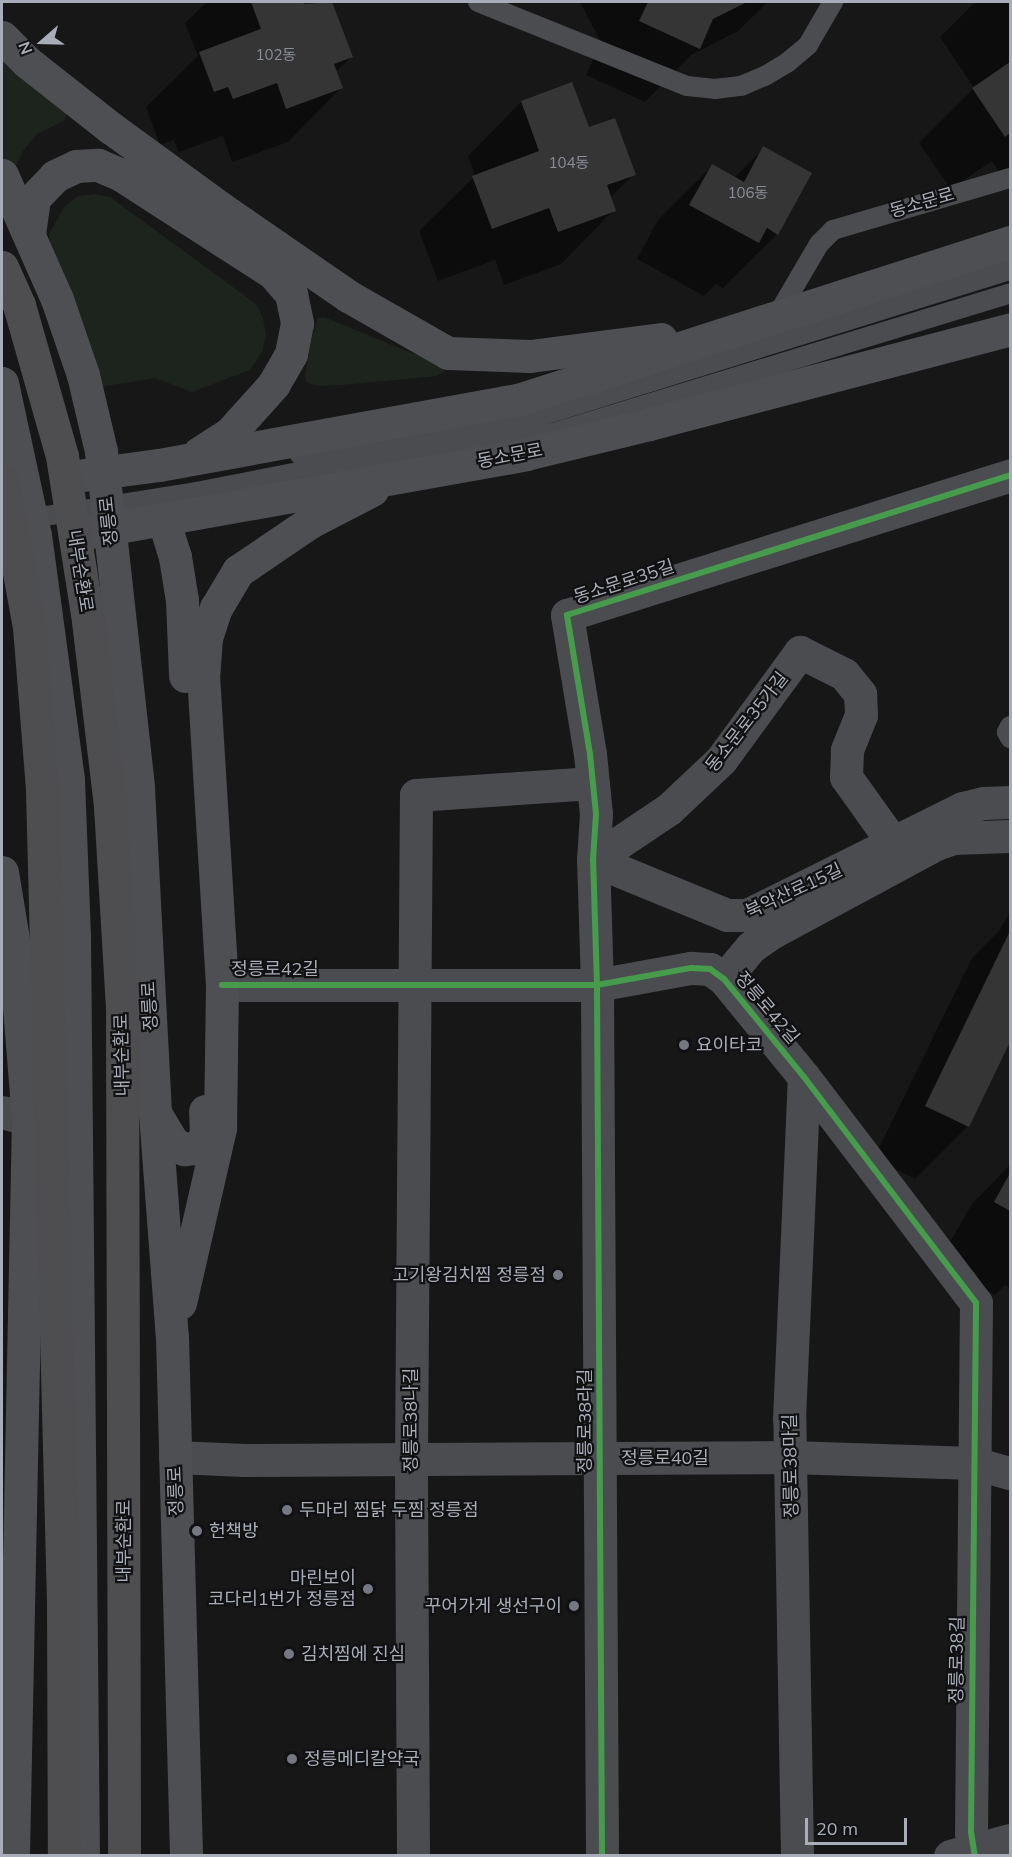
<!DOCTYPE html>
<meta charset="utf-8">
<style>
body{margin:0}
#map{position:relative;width:1012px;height:1857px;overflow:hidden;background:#171717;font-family:Mulish,"Noto Sans KR",sans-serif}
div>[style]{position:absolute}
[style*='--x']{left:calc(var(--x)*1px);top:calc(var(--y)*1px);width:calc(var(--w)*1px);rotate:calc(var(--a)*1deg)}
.green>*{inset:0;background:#1d241e}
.shadow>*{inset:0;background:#0007}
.building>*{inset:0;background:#353536}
.lane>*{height:20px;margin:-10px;padding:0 10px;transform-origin:10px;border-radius:10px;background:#4b4c50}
.street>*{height:33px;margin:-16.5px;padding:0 16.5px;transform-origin:16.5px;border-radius:16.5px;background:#4b4c50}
.primary>*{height:33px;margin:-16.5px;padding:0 16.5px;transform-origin:16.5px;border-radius:16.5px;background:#4d4f52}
.highway>*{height:33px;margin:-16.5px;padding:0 16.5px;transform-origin:16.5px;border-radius:16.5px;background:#4e4e51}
.cycleway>*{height:6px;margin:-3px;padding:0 3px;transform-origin:3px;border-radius:3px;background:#469c4c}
.dots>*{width:16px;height:16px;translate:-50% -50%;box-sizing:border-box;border:3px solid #111113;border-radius:50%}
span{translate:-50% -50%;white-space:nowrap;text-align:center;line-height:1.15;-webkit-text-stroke:4.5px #111113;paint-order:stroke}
.number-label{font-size:15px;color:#8b8f98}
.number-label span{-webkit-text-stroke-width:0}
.street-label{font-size:18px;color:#a8adb8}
.poi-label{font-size:18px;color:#a8adb8}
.left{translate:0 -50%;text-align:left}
.right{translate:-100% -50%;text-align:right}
.frame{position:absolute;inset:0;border:3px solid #a8adb8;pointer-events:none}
.north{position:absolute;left:12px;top:12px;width:60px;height:60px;-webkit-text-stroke:4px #111113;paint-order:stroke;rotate:250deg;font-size:16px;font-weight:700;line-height:24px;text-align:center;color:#a8adb8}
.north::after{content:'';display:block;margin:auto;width:21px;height:27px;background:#a8adb8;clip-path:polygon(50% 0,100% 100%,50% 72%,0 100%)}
.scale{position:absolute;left:805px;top:1818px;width:102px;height:27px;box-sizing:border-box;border:3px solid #a8adb8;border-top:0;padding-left:8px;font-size:18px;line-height:21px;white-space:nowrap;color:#a8adb8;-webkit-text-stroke:4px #111113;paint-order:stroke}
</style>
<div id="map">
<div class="green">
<div style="clip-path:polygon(2px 56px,67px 112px,65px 120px,37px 134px,23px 151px,12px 174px,2px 166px)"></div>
<div style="clip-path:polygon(95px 194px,110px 197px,256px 304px,263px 318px,266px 335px,262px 352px,250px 370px,192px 392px,155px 378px,99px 387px,51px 252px,49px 234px,65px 206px,78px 196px)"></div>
<div style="clip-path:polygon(324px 317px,409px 352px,444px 364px,445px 371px,437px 376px,342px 385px,319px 386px,307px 383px,305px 375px,311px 341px,318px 318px)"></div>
</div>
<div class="shadow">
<div style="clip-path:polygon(207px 2px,302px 2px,303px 6px,314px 2px,331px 2px,351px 57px,336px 72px,341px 88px,288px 142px,232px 162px,223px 136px,179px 152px,174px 140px,160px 145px,146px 107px,198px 56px,185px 23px)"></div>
<div style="clip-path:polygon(580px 2px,768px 2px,738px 31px,691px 55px,645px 102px,586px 75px,601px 42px)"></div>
<div style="clip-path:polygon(975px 2px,1010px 2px,1010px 173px,1003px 178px,992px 161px,951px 189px,919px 143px,974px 88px,940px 37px)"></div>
<div style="clip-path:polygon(571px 84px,588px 129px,634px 174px,610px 198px,614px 210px,561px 264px,504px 285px,495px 260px,438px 281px,419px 231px,475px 176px,468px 156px,521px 102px)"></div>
<div style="clip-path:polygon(764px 148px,777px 234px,723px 288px,716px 284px,704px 296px,637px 259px,658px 220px,712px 166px,734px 178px)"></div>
<div style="clip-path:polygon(1010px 912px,1010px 1038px,968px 1126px,915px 1179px,874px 1158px,972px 958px,999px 931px)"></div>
<div style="clip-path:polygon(1010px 1165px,1010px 1288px,1005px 1285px,995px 1295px,973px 1282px,977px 1274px,943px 1254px,972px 1204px)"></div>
</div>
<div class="building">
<div style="clip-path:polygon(251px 2px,303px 2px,304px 4px,332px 2px,353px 57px,334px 64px,343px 88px,286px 109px,277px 83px,233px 99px,228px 87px,214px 92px,199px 52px,261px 29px)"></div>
<div style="clip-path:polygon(648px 2px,747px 2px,713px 19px,700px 49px,639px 21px)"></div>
<div style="clip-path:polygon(1010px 62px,1010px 133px,1005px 137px,972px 88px)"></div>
<div style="clip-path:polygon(572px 82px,589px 127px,615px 118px,636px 175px,607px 185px,616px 211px,558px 232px,549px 208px,492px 229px,472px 176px,539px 151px,521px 101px)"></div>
<div style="clip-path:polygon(763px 146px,812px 173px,778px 235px,767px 228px,759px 243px,689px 205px,712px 164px,744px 182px)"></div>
<div style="clip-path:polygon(1010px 931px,1010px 1042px,969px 1127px,925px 1106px)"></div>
<div style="clip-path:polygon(1010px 1173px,1010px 1211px,994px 1202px)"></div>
</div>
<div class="lane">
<div style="--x:478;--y:2;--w:225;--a:21.9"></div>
<div style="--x:687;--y:86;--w:28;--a:6"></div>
<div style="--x:715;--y:89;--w:26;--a:-7"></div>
<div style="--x:741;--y:86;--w:26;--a:-23"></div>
<div style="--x:765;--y:76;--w:27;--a:-31"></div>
<div style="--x:788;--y:62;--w:26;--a:-40"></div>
<div style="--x:808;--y:45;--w:50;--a:-59.8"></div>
<div style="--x:775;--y:319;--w:87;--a:-59.6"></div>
<div style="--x:819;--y:244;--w:20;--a:-45"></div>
<div style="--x:833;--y:230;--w:184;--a:-16.4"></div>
<div style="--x:300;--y:455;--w:223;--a:-8.5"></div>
<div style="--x:521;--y:422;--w:512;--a:-17.27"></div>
<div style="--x:21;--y:520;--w:177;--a:-9.1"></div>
<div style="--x:196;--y:492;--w:158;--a:-11"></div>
<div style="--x:351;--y:462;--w:204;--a:-8.2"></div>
<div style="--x:553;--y:433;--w:478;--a:-17"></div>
<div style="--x:1010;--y:726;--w:7;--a:117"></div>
<div style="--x:1007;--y:732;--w:7;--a:63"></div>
</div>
<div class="street">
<div style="--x:593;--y:860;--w:92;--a:-33.9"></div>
<div style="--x:669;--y:809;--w:71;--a:-43.3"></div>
<div style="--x:721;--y:760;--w:134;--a:-53.8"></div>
<div style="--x:800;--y:652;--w:49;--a:26.6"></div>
<div style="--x:844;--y:674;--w:26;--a:51"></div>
<div style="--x:860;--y:694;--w:21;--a:87"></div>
<div style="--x:861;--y:715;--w:38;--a:112"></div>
<div style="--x:847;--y:750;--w:27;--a:92"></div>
<div style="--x:846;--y:777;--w:81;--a:54.5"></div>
<div style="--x:593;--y:860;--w:145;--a:22.3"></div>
<div style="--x:727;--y:915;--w:20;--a:0"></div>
<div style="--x:747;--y:915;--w:241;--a:-26.4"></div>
<div style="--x:963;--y:808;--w:21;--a:-14"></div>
<div style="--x:983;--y:803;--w:27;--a:-2"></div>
<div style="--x:724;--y:979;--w:42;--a:-49.8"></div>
<div style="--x:751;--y:947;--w:24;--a:-35"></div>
<div style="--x:771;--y:933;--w:187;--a:-28.3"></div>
<div style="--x:936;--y:844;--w:18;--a:-19"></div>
<div style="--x:953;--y:838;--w:57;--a:-2"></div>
<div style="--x:222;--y:985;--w:375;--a:0"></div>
<div style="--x:597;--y:985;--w:96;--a:-10.3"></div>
<div style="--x:691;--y:968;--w:19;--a:3"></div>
<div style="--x:710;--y:969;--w:17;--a:36"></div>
<div style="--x:724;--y:979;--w:127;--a:50.8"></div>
<div style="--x:804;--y:1077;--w:284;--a:52.7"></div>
<div style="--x:976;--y:1303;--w:529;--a:90.54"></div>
<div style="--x:971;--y:1832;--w:24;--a:81"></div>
<div style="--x:2;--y:1112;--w:27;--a:15"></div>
<div style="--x:175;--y:1457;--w:69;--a:2.5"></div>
<div style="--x:244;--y:1460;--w:546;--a:-0.31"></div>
<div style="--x:790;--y:1457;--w:184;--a:1.9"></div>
<div style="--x:974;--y:1463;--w:37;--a:16"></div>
<div style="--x:413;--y:1856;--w:397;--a:-90.3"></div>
<div style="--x:411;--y:1459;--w:664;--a:-89.57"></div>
<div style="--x:416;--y:795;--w:177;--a:-3.9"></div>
<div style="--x:602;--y:1856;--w:871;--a:-90.33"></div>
<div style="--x:597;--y:985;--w:125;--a:-91.8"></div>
<div style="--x:593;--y:860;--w:46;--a:-86.3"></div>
<div style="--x:596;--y:814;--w:60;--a:-95.7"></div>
<div style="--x:590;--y:754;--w:141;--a:-99.4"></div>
<div style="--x:567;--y:615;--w:465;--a:-17.5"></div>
<div style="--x:797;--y:1856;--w:437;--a:-91"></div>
<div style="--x:789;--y:1419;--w:342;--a:-87.5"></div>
<div style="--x:950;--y:1856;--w:62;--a:-14.9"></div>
</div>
<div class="primary">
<div style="--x:2;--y:37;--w:35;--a:45"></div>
<div style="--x:27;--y:62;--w:107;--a:38.2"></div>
<div style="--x:111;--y:128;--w:137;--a:36.1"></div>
<div style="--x:222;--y:209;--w:153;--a:34.6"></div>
<div style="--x:348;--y:296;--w:115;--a:29.7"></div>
<div style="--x:448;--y:353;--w:82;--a:2.1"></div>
<div style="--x:530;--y:356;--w:132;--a:-7.4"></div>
<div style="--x:2;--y:175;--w:136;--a:66.1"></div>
<div style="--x:57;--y:299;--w:80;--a:71.1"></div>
<div style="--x:83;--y:375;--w:78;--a:76.7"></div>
<div style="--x:101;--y:451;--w:339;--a:83.7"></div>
<div style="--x:138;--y:788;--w:325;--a:87"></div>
<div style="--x:155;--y:1113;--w:225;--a:85.7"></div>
<div style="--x:172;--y:1337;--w:519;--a:88.45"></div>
<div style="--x:29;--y:234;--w:36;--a:-82"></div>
<div style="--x:34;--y:198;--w:30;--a:-46"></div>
<div style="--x:55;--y:176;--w:23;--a:-25"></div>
<div style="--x:76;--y:166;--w:22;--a:-3"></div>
<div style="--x:98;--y:165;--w:25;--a:23"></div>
<div style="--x:121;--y:175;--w:181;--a:32.8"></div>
<div style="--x:273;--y:273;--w:28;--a:49"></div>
<div style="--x:291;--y:294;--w:30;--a:78"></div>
<div style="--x:297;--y:323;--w:32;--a:101"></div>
<div style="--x:291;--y:354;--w:34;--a:120"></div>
<div style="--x:274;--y:384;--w:66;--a:131.9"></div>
<div style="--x:230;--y:433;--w:37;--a:147"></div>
<div style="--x:2;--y:383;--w:156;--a:77.8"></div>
<div style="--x:35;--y:535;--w:247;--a:82.3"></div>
<div style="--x:68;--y:780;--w:156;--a:87.8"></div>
<div style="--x:74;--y:936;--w:920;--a:89.44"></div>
<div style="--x:84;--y:475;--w:76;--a:-7.6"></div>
<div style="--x:159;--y:465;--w:365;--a:-10.3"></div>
<div style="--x:518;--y:400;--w:517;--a:-17.8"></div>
<div style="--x:163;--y:518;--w:41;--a:72.9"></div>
<div style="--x:175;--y:557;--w:44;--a:80.8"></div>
<div style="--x:182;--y:600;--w:76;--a:87.7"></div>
<div style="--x:90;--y:532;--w:443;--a:-10.1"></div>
<div style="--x:526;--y:454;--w:127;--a:-13.7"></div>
<div style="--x:649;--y:424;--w:373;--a:-14.7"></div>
<div style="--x:2;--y:872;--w:74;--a:80.7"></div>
<div style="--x:14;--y:945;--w:175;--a:85.4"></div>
<div style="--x:28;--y:1119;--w:737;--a:91.17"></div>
<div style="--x:155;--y:1113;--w:35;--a:59"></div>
<div style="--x:173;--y:1143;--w:13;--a:29"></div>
<div style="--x:184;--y:1149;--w:13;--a:-4"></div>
<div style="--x:197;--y:1148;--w:15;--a:-53"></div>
<div style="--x:206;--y:1136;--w:25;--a:-92"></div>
<div style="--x:180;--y:1303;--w:180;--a:-77.1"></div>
<div style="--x:220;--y:1128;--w:143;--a:-89.2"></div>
<div style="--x:222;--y:985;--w:308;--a:-93.5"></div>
<div style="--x:203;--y:678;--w:40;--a:-85.7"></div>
<div style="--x:206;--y:638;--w:32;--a:-72"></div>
<div style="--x:216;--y:608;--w:43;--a:-59.3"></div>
<div style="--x:238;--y:571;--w:87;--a:-34.2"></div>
<div style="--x:310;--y:522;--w:70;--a:-27.3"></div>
</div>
<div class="highway">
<div style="--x:2;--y:267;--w:42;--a:65.9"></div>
<div style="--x:19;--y:305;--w:157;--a:74.1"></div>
<div style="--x:62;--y:456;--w:167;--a:81"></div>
<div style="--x:88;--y:621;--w:186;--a:83.2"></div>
<div style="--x:110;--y:806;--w:203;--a:86.6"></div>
<div style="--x:122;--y:1009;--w:847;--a:89.86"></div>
<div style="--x:2;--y:480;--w:149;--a:79.6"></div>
<div style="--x:29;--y:627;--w:164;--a:85.4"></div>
<div style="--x:42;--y:790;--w:813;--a:88.52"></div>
<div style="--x:63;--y:1603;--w:253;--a:89.8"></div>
</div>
<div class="cycleway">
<div style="--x:222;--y:985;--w:375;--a:0"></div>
<div style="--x:597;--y:985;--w:96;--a:-10.3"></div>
<div style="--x:691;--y:968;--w:19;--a:3"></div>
<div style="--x:710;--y:969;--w:17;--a:36"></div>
<div style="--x:724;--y:979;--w:127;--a:50.8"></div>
<div style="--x:804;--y:1077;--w:284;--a:52.7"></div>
<div style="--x:976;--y:1303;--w:529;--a:90.54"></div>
<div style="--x:971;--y:1832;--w:24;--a:81"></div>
<div style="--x:602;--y:1856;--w:871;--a:-90.33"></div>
<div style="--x:597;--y:985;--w:125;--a:-91.8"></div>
<div style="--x:593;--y:860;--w:46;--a:-86.3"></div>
<div style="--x:596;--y:814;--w:60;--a:-95.7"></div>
<div style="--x:590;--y:754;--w:141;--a:-99.4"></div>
<div style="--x:567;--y:615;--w:465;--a:-17.5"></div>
</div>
<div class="dots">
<div style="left:684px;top:1045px;background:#757880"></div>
<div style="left:558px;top:1275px;background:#757880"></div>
<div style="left:287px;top:1510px;background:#757880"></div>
<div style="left:197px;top:1531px;background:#757880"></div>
<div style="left:368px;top:1589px;background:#757880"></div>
<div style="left:574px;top:1606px;background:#757880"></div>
<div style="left:289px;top:1654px;background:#757880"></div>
<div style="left:292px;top:1759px;background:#757880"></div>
</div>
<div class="number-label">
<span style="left:276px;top:55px">102동</span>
<span style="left:569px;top:163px">104동</span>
<span style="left:748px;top:193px">106동</span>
</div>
<div class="street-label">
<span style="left:922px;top:203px;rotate:-16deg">동소문로</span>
<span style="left:510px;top:456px;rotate:-11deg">동소문로</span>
<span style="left:109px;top:521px;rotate:-96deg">정릉로</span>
<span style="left:80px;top:571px;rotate:81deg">내부순환로</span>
<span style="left:624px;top:582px;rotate:-18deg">동소문로35길</span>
<span style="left:747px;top:722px;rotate:-52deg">동소문로35가길</span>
<span style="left:794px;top:891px;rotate:-25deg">북악산로15길</span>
<span style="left:275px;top:969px">정릉로42길</span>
<span style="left:150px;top:1006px;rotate:-93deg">정릉로</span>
<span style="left:767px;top:1008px;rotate:50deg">정릉로42길</span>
<span style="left:122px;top:1055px;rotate:-91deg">내부순환로</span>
<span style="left:411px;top:1420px;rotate:-90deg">정릉로38나길</span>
<span style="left:585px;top:1421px;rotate:-90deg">정릉로38라길</span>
<span style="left:665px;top:1458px">정릉로40길</span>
<span style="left:791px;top:1466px;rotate:-91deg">정릉로38마길</span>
<span style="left:176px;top:1491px;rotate:-92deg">정릉로</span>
<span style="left:124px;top:1541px;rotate:-90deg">내부순환로</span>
<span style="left:957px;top:1660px;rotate:-89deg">정릉로38길</span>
</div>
<div class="poi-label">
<span class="left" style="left:696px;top:1045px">요이타코</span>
<span class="right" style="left:546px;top:1275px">고기왕김치찜 정릉점</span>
<span class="left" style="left:299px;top:1510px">두마리 찜닭 두찜 정릉점</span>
<span class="left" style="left:209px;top:1531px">헌책방</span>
<span class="right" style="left:356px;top:1589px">마린보이<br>코다리1번가 정릉점</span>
<span class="right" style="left:562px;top:1606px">꾸어가게 생선구이</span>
<span class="left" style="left:301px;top:1654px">김치찜에 진심</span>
<span class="left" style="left:304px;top:1759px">정릉메디칼약국</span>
</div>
<div class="frame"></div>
<div class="north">N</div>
<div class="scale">20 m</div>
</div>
